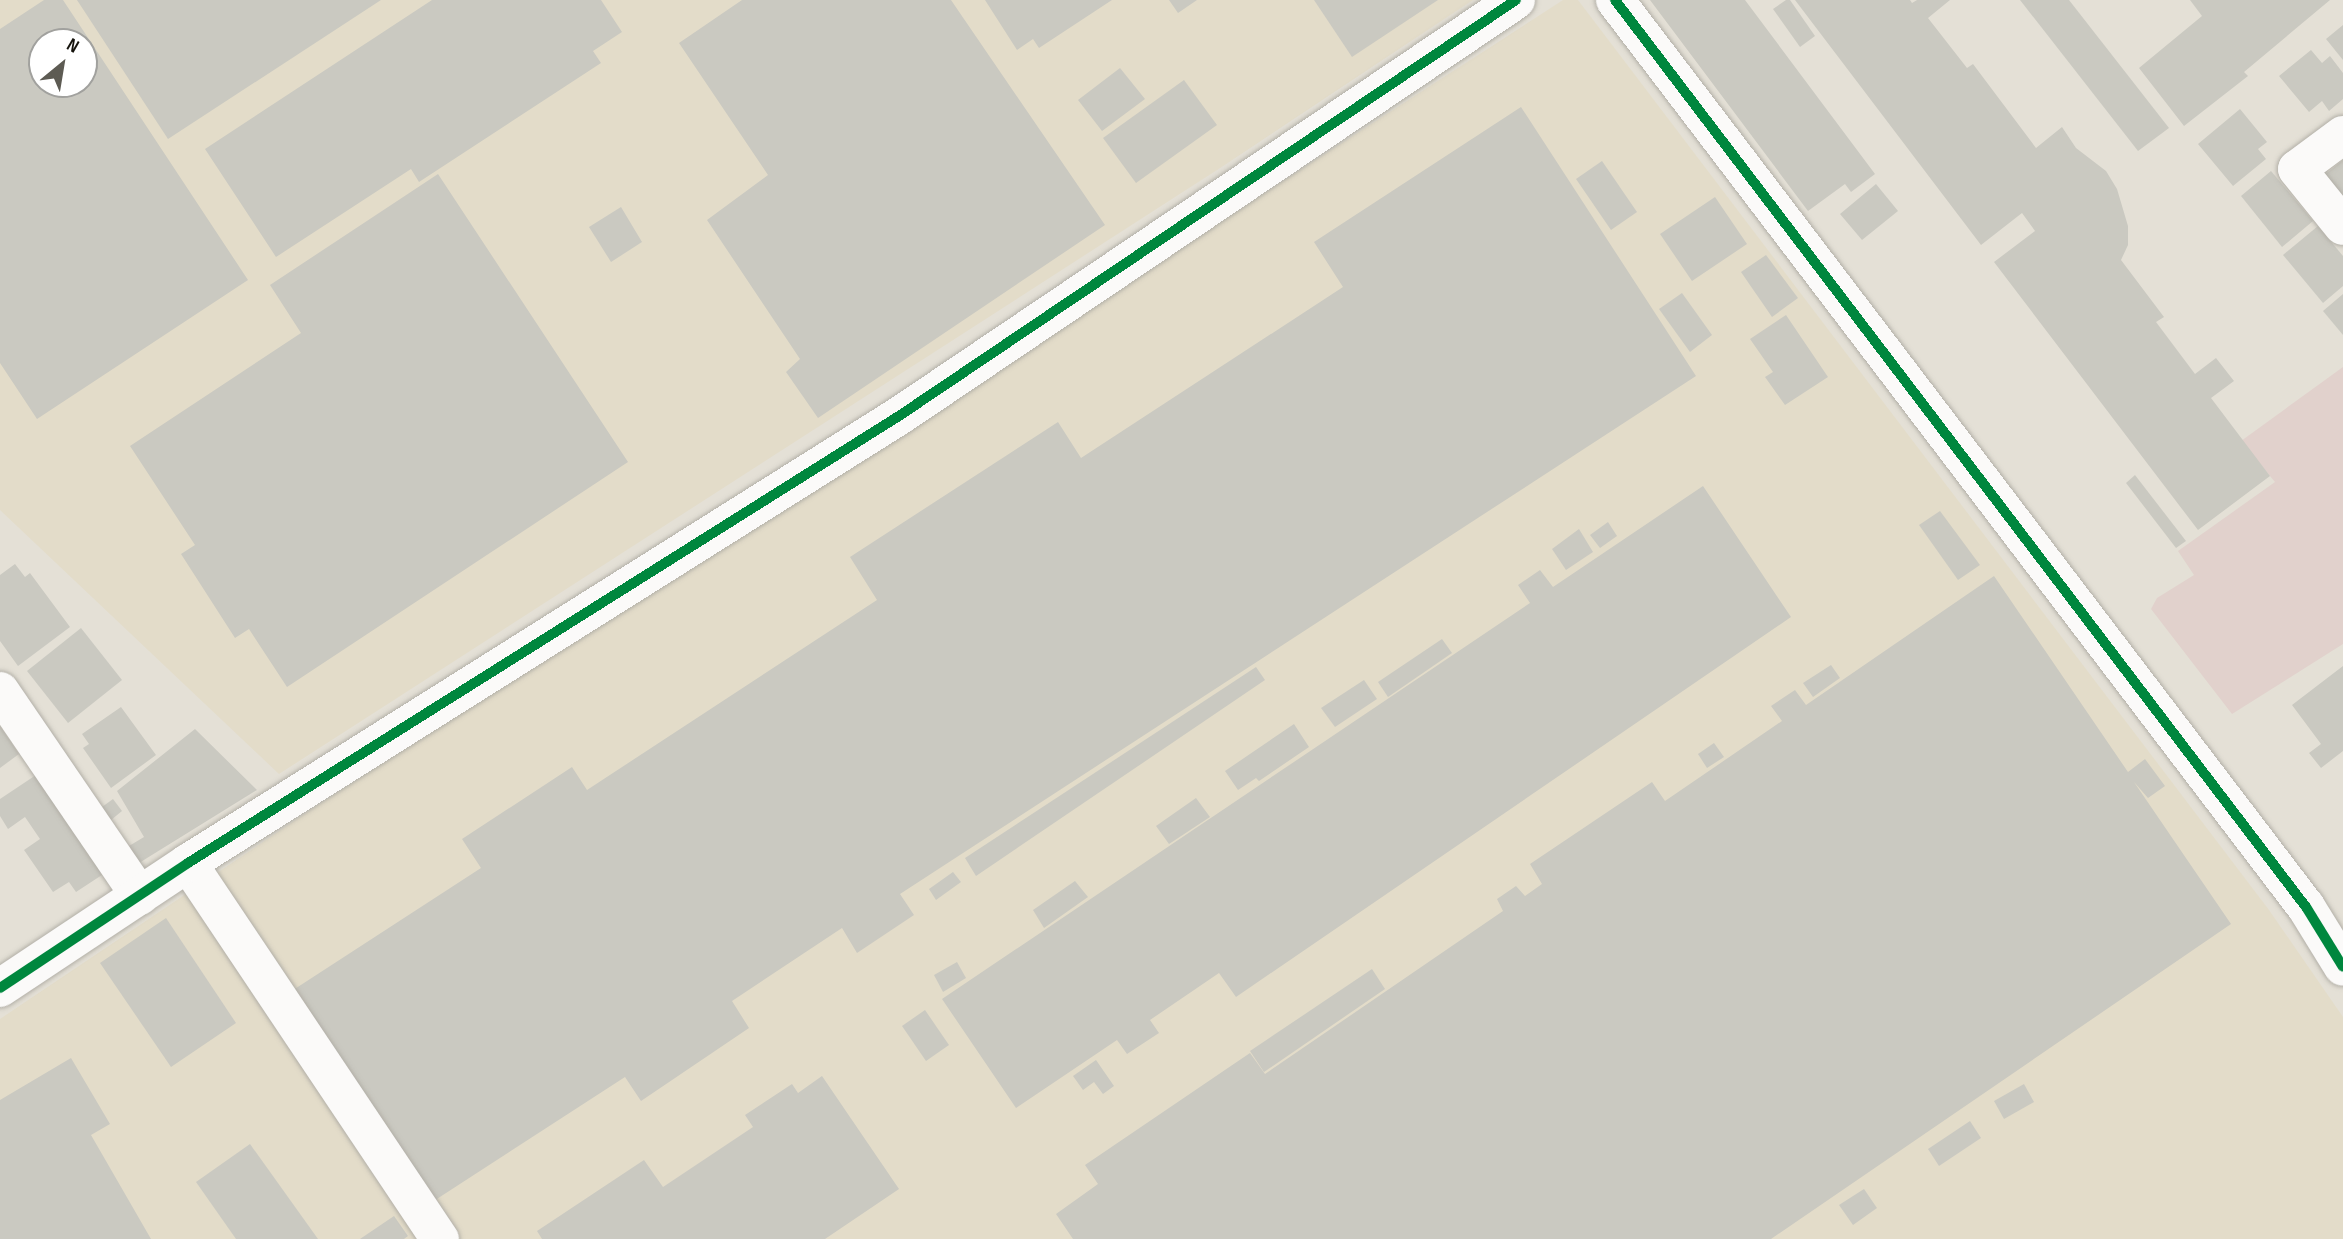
<!DOCTYPE html>
<style>
body{margin:0}
#map{position:relative;width:2343px;height:1239px;overflow:hidden;background:#e4e0d6;font-family:"Sofia Sans Condensed",sans-serif}
div>[style]{position:absolute}
[style*='--x']{left:calc(var(--x)*1px);top:calc(var(--y)*1px);width:calc(var(--w)*1px);rotate:calc(var(--a)*1deg)}
.built>*{inset:0;background:#e3dcc9}
.green>*{inset:0;background:#e1d1cc}
.building>*{inset:0;background:#cac9c1}
.roads{filter:drop-shadow(0 0 2px #b2afa7) drop-shadow(0 0 2px #b2afa7)}
.minor>*{height:38px;margin:-19px;padding:0 19px;transform-origin:19px;border-radius:19px;background:#fbfaf9}
.cycleway>*{height:10px;margin:-5px;padding:0 5px;transform-origin:5px;border-radius:5px;background:#00873e}
span{translate:-50% -50%;white-space:nowrap;text-align:center;line-height:1.15;-webkit-text-stroke:6px #fff;paint-order:stroke}
.north{position:absolute;left:28px;top:28px;width:70px;height:70px;box-sizing:border-box;background:#fff;border:2px solid #a1a19e;border-radius:50%;rotate:30deg;font-size:19px;font-weight:700;line-height:28px;text-align:center;color:#15130c}
.north::after{content:'';display:block;margin:auto;width:24px;height:32px;background:#5d5b53;clip-path:polygon(50% 0,100% 100%,50% 72%,0 100%)}
</style>
<div id="map">
<div class="built">
<div style="clip-path:polygon(evenodd,0 0,1473px 0,1217px 170px,279px 774px,0 510px,0 0,42px 42px,84px 42px,84px 84px,42px 84px,42px 42px)"></div>
<div style="clip-path:polygon(1563px 0,1578px 0,2269px 910px,2343px 1017px,2343px 1239px,0 1239px,0 1019px,309px 811px)"></div>
</div>
<div class="green">
<div style="clip-path:polygon(2343px 367px,2343px 644px,2232px 714px,2151px 609px,2157px 598px,2194px 575px,2178px 551px,2275px 482px,2241px 441px)"></div>
</div>
<div class="building">
<div style="clip-path:polygon(evenodd,44px 0,63px 0,248px 280px,37px 419px,0 363px,0 29px,44px 0,42px 42px,84px 42px,84px 84px,42px 84px,42px 42px)"></div>
<div style="clip-path:polygon(77px 0,381px 0,168px 139px)"></div>
<div style="clip-path:polygon(432px 0,601px 0,622px 32px,593px 51px,601px 63px,419px 182px,411px 169px,276px 257px,205px 149px)"></div>
<div style="clip-path:polygon(742px 0,951px 0,1105px 225px,818px 418px,786px 372px,800px 359px,707px 220px,768px 175px,679px 43px)"></div>
<div style="clip-path:polygon(985px 0,1112px 0,1039px 48px,1033px 39px,1017px 50px)"></div>
<div style="clip-path:polygon(1169px 0,1197px 0,1178px 13px)"></div>
<div style="clip-path:polygon(1314px 0,1438px 0,1352px 57px)"></div>
<div style="clip-path:polygon(1650px 0,1745px 0,1875px 174px,1851px 192px,1845px 184px,1808px 211px)"></div>
<div style="clip-path:polygon(1786px 0,1790px 0,1815px 36px,1800px 47px,1773px 9px)"></div>
<div style="clip-path:polygon(1795px 0,1910px 0,1912px 3px,1917px 0,1950px 0,1928px 18px,1967px 68px,1973px 64px,2036px 148px,2062px 127px,2076px 148px,2106px 171px,2117px 189px,2128px 226px,2128px 245px,2121px 260px,2164px 317px,2156px 322px,2195px 374px,2216px 358px,2234px 381px,2211px 398px,2270px 476px,2198px 530px,1994px 262px,2035px 231px,2022px 213px,1981px 245px)"></div>
<div style="clip-path:polygon(2020px 0,2069px 0,2169px 128px,2138px 151px)"></div>
<div style="clip-path:polygon(2190px 0,2330px 0,2244px 72px,2248px 76px,2184px 126px,2139px 68px,2202px 16px)"></div>
<div style="clip-path:polygon(2343px 25px,2343px 60px,2326px 39px)"></div>
<div style="clip-path:polygon(2311px 50px,2322px 63px,2330px 56px,2343px 73px,2343px 99px,2329px 111px,2322px 101px,2309px 112px,2279px 76px)"></div>
<div style="clip-path:polygon(1120px 68px,1145px 99px,1102px 131px,1078px 100px)"></div>
<div style="clip-path:polygon(1184px 80px,1217px 125px,1136px 183px,1103px 138px)"></div>
<div style="clip-path:polygon(1521px 107px,1696px 376px,900px 894px,914px 915px,857px 953px,842px 928px,732px 1001px,749px 1028px,641px 1101px,625px 1077px,426px 1206px,287px 994px,481px 868px,462px 839px,572px 767px,587px 790px,877px 600px,850px 557px,1058px 422px,1081px 458px,1343px 287px,1314px 242px)"></div>
<div style="clip-path:polygon(2240px 109px,2267px 142px,2258px 149px,2266px 159px,2233px 186px,2198px 144px)"></div>
<div style="clip-path:polygon(2343px 160px,2343px 203px,2322px 177px)"></div>
<div style="clip-path:polygon(1602px 161px,1637px 212px,1611px 230px,1576px 179px)"></div>
<div style="clip-path:polygon(2271px 171px,2313px 221px,2282px 247px,2241px 196px)"></div>
<div style="clip-path:polygon(438px 174px,628px 462px,287px 687px,249px 629px,235px 638px,181px 554px,195px 545px,130px 446px,301px 333px,270px 285px)"></div>
<div style="clip-path:polygon(1876px 184px,1898px 211px,1862px 240px,1840px 214px)"></div>
<div style="clip-path:polygon(1715px 197px,1747px 244px,1692px 281px,1660px 234px)"></div>
<div style="clip-path:polygon(621px 207px,642px 242px,611px 262px,589px 227px)"></div>
<div style="clip-path:polygon(2318px 226px,2343px 256px,2343px 286px,2323px 303px,2283px 255px)"></div>
<div style="clip-path:polygon(1766px 255px,1798px 298px,1772px 317px,1741px 272px)"></div>
<div style="clip-path:polygon(1682px 293px,1712px 335px,1690px 352px,1659px 309px)"></div>
<div style="clip-path:polygon(2343px 294px,2343px 335px,2323px 311px)"></div>
<div style="clip-path:polygon(1786px 315px,1828px 377px,1785px 405px,1765px 377px,1773px 372px,1750px 339px)"></div>
<div style="clip-path:polygon(2135px 475px,2186px 541px,2176px 548px,2126px 483px)"></div>
<div style="clip-path:polygon(1703px 486px,1791px 617px,1236px 997px,1219px 973px,1150px 1020px,1159px 1033px,1127px 1054px,1117px 1040px,1016px 1108px,942px 999px,1530px 603px,1518px 585px,1540px 570px,1553px 587px)"></div>
<div style="clip-path:polygon(1940px 511px,1980px 565px,1958px 580px,1919px 525px)"></div>
<div style="clip-path:polygon(1608px 522px,1617px 536px,1600px 548px,1590px 535px)"></div>
<div style="clip-path:polygon(1579px 529px,1593px 552px,1566px 570px,1552px 549px)"></div>
<div style="clip-path:polygon(15px 564px,25px 577px,30px 573px,70px 627px,18px 666px,0 641px,0 575px)"></div>
<div style="clip-path:polygon(1994px 576px,2128px 772px,2145px 759px,2165px 786px,2148px 798px,2134px 782px,2231px 924px,1771px 1239px,1073px 1239px,1056px 1214px,1098px 1184px,1085px 1165px,1250px 1053px,1265px 1074px,1503px 911px,1497px 899px,1516px 886px,1525px 896px,1542px 884px,1530px 864px,1652px 782px,1665px 801px,1782px 721px,1771px 706px,1795px 690px,1806px 705px)"></div>
<div style="clip-path:polygon(81px 628px,122px 680px,68px 723px,27px 671px)"></div>
<div style="clip-path:polygon(1442px 639px,1452px 653px,1388px 697px,1378px 682px)"></div>
<div style="clip-path:polygon(1831px 665px,1840px 678px,1813px 697px,1803px 683px)"></div>
<div style="clip-path:polygon(2343px 666px,2343px 751px,2321px 768px,2309px 753px,2321px 744px,2292px 705px)"></div>
<div style="clip-path:polygon(1256px 667px,1265px 680px,976px 876px,965px 858px)"></div>
<div style="clip-path:polygon(1364px 680px,1377px 699px,1335px 727px,1321px 708px)"></div>
<div style="clip-path:polygon(121px 707px,156px 755px,111px 788px,83px 748px,89px 744px,82px 734px)"></div>
<div style="clip-path:polygon(1294px 724px,1309px 747px,1259px 781px,1256px 778px,1238px 790px,1225px 771px)"></div>
<div style="clip-path:polygon(0 726px,19px 754px,0 768px)"></div>
<div style="clip-path:polygon(195px 729px,257px 790px,139px 863px,129px 846px,144px 837px,117px 791px)"></div>
<div style="clip-path:polygon(1714px 743px,1724px 757px,1707px 768px,1698px 754px)"></div>
<div style="clip-path:polygon(39px 773px,105px 873px,76px 892px,69px 882px,53px 892px,24px 850px,40px 839px,25px 817px,8px 829px,0 816px,0 799px)"></div>
<div style="clip-path:polygon(1196px 798px,1210px 817px,1169px 844px,1156px 826px)"></div>
<div style="clip-path:polygon(113px 799px,122px 811px,111px 820px,102px 807px)"></div>
<div style="clip-path:polygon(953px 872px,961px 882px,936px 900px,929px 889px)"></div>
<div style="clip-path:polygon(1075px 881px,1088px 897px,1044px 928px,1033px 910px)"></div>
<div style="clip-path:polygon(166px 918px,236px 1023px,171px 1067px,100px 963px)"></div>
<div style="clip-path:polygon(957px 962px,966px 978px,943px 992px,934px 975px)"></div>
<div style="clip-path:polygon(1372px 969px,1385px 989px,1264px 1072px,1250px 1051px)"></div>
<div style="clip-path:polygon(925px 1010px,949px 1045px,926px 1061px,902px 1026px)"></div>
<div style="clip-path:polygon(71px 1058px,110px 1124px,91px 1135px,151px 1239px,0 1239px,0 1100px)"></div>
<div style="clip-path:polygon(1096px 1060px,1114px 1086px,1103px 1094px,1094px 1082px,1083px 1090px,1073px 1076px)"></div>
<div style="clip-path:polygon(822px 1076px,899px 1189px,825px 1239px,542px 1239px,537px 1231px,644px 1160px,663px 1187px,753px 1127px,745px 1115px,792px 1084px,798px 1093px)"></div>
<div style="clip-path:polygon(2024px 1084px,2034px 1102px,2004px 1119px,1994px 1101px)"></div>
<div style="clip-path:polygon(1970px 1121px,1981px 1138px,1939px 1166px,1928px 1149px)"></div>
<div style="clip-path:polygon(250px 1144px,318px 1239px,236px 1239px,196px 1182px)"></div>
<div style="clip-path:polygon(1864px 1189px,1877px 1208px,1853px 1225px,1839px 1205px)"></div>
<div style="clip-path:polygon(394px 1216px,408px 1236px,404px 1239px,360px 1239px)"></div>
</div>
<div class="roads">
<div class="minor">
<div style="--x:1615;--y:0;--w:1140;--a:52.7"></div>
<div style="--x:2306;--y:907;--w:70;--a:58.3"></div>
<div style="--x:2343;--y:135;--w:57;--a:143.5"></div>
<div style="--x:2297;--y:169;--w:73;--a:51.1"></div>
<div style="--x:0;--y:691;--w:248;--a:55.7"></div>
<div style="--x:188;--y:863;--w:453;--a:56.2"></div>
<div style="--x:0;--y:988;--w:226;--a:-33.6"></div>
<div style="--x:188;--y:863;--w:840;--a:-32.16"></div>
<div style="--x:899;--y:416;--w:744;--a:-33.99"></div>
</div>
</div>
<div class="cycleway">
<div style="--x:1615;--y:0;--w:1140;--a:52.7"></div>
<div style="--x:2306;--y:907;--w:70;--a:58.3"></div>
<div style="--x:0;--y:988;--w:226;--a:-33.6"></div>
<div style="--x:188;--y:863;--w:840;--a:-32.16"></div>
<div style="--x:899;--y:416;--w:744;--a:-33.99"></div>
</div>
<div class="north">N</div>
</div>
